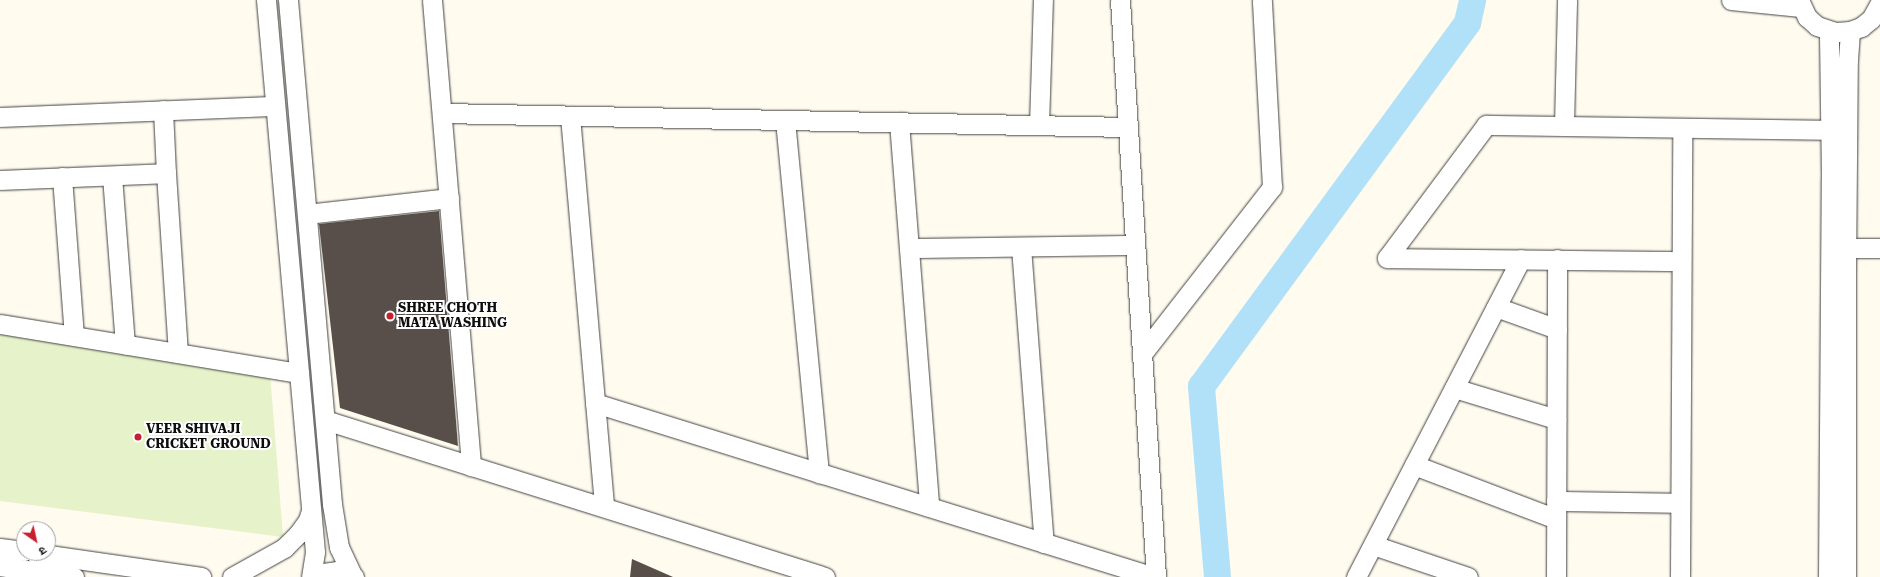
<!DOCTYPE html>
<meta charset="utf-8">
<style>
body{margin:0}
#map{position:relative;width:1880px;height:577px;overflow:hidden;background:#fffbef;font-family:"Roboto Serif","Noto Sans Devanagari",serif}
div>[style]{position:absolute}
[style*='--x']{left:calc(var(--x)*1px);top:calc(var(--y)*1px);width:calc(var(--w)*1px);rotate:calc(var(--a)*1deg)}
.pitch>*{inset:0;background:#e6f2c9}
.river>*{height:27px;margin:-13.5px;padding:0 13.5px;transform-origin:13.5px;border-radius:13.5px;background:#b1e1f9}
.building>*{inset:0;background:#584f4a}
.roads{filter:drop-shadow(0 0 1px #414141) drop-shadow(0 0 1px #414141)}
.minor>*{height:19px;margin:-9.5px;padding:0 9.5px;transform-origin:9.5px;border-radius:9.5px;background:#fff}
.dots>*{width:11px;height:11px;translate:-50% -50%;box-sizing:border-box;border:2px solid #fff;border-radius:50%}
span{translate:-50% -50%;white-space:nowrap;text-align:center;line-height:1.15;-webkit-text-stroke:4px #fff;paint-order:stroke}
.poi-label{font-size:13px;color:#0e0e0e;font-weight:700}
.left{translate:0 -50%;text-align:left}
.north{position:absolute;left:16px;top:521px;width:40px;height:40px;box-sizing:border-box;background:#fff;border:1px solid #9f9f9f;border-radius:50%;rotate:146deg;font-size:11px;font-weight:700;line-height:16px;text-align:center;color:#0e0e0e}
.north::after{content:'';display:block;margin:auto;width:14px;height:18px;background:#c61f2d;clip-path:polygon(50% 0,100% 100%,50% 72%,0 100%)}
</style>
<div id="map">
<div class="pitch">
<div style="clip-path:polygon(0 331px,270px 373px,283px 537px,0 501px)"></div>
</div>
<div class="river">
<div style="--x:1217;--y:577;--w:192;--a:-94.8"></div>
<div style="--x:1201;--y:386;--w:451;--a:-53.8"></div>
<div style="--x:1467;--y:22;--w:23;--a:-77"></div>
</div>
<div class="building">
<div style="clip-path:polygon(439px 211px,458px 446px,340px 408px,319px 224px)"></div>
<div style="clip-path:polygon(632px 559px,673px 577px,630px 577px)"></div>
</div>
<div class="roads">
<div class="minor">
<div style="--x:266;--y:0;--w:554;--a:84.93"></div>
<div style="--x:315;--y:552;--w:25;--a:99"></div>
<div style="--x:288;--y:0;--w:506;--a:85.01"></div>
<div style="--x:332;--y:504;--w:44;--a:80.8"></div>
<div style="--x:339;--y:547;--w:31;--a:65"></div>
<div style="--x:432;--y:0;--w:468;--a:85.2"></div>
<div style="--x:1120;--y:0;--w:578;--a:86.43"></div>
<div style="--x:1731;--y:0;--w:70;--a:5.7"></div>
<div style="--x:1799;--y:0;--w:19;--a:65"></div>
<div style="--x:1807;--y:17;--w:13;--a:42"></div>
<div style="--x:1817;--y:26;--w:20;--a:18"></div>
<div style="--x:1836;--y:32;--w:14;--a:-4"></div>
<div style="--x:1850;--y:31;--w:12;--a:-20"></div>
<div style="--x:1861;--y:27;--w:13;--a:-39"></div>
<div style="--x:1871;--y:19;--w:18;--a:-61"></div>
<div style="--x:163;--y:110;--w:63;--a:87.3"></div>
<div style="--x:442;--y:113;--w:686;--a:1.17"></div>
<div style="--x:570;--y:116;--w:392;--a:85"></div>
<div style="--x:0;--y:117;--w:275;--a:-2.3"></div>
<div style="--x:785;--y:120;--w:355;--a:84.5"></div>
<div style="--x:899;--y:122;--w:386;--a:85.5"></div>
<div style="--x:1039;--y:125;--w:125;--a:-88.2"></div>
<div style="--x:1564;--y:125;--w:125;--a:-88.6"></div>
<div style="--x:112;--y:176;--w:169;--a:85.6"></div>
<div style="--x:62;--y:177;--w:159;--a:85.7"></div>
<div style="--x:0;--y:180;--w:166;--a:-2.4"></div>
<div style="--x:166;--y:173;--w:180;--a:86.2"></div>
<div style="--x:307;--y:214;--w:143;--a:-6.4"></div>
<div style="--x:1021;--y:247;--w:297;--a:85.6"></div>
<div style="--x:909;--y:248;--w:226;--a:-0.8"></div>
<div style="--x:1846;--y:248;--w:34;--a:0"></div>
<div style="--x:1387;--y:258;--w:166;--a:-53.3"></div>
<div style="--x:1486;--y:125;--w:344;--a:0.8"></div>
<div style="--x:1387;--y:258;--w:294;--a:0.6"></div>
<div style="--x:1496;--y:307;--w:65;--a:19.8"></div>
<div style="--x:0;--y:324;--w:303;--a:9.3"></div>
<div style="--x:1142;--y:354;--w:212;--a:-52.1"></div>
<div style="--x:1272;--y:187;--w:187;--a:-93.1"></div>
<div style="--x:1454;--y:388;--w:107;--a:16.9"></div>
<div style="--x:595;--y:403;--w:585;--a:17.29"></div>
<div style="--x:325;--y:420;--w:524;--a:17.43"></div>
<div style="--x:1414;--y:465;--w:152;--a:20.8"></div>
<div style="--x:1556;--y:501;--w:124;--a:0.9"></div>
<div style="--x:1373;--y:545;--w:100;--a:18.6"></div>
<div style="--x:0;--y:548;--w:24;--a:7"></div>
<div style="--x:35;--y:553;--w:168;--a:8.2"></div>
<div style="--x:0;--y:566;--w:75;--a:8.5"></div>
<div style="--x:232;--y:577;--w:60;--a:-29.1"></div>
<div style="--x:284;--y:548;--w:20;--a:-45"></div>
<div style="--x:298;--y:534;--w:17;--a:-54"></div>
<div style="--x:308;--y:520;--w:9;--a:-72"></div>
<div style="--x:315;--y:577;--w:9;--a:-27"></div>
<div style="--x:323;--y:573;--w:14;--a:-8"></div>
<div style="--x:337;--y:571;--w:18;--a:19"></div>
<div style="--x:1356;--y:577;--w:358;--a:-62.6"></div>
<div style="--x:1556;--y:577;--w:318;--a:-89.8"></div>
<div style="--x:1680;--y:577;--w:449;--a:-89.7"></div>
<div style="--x:1828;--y:577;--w:399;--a:-89.6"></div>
<div style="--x:1831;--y:178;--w:147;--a:-90.8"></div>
<div style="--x:1846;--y:577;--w:303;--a:-90"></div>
<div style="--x:1846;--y:274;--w:214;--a:-89.5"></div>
<div style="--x:1848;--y:60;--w:29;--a:-86"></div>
</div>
</div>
<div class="dots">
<div style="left:390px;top:316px;background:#c61f2d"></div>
<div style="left:138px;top:437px;background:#c61f2d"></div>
</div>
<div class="poi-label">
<span class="left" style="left:398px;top:316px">SHREE CHOTH<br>MATA WASHING</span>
<span class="left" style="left:146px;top:437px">VEER SHIVAJI<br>CRICKET GROUND</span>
</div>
<div class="north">उ</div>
</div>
